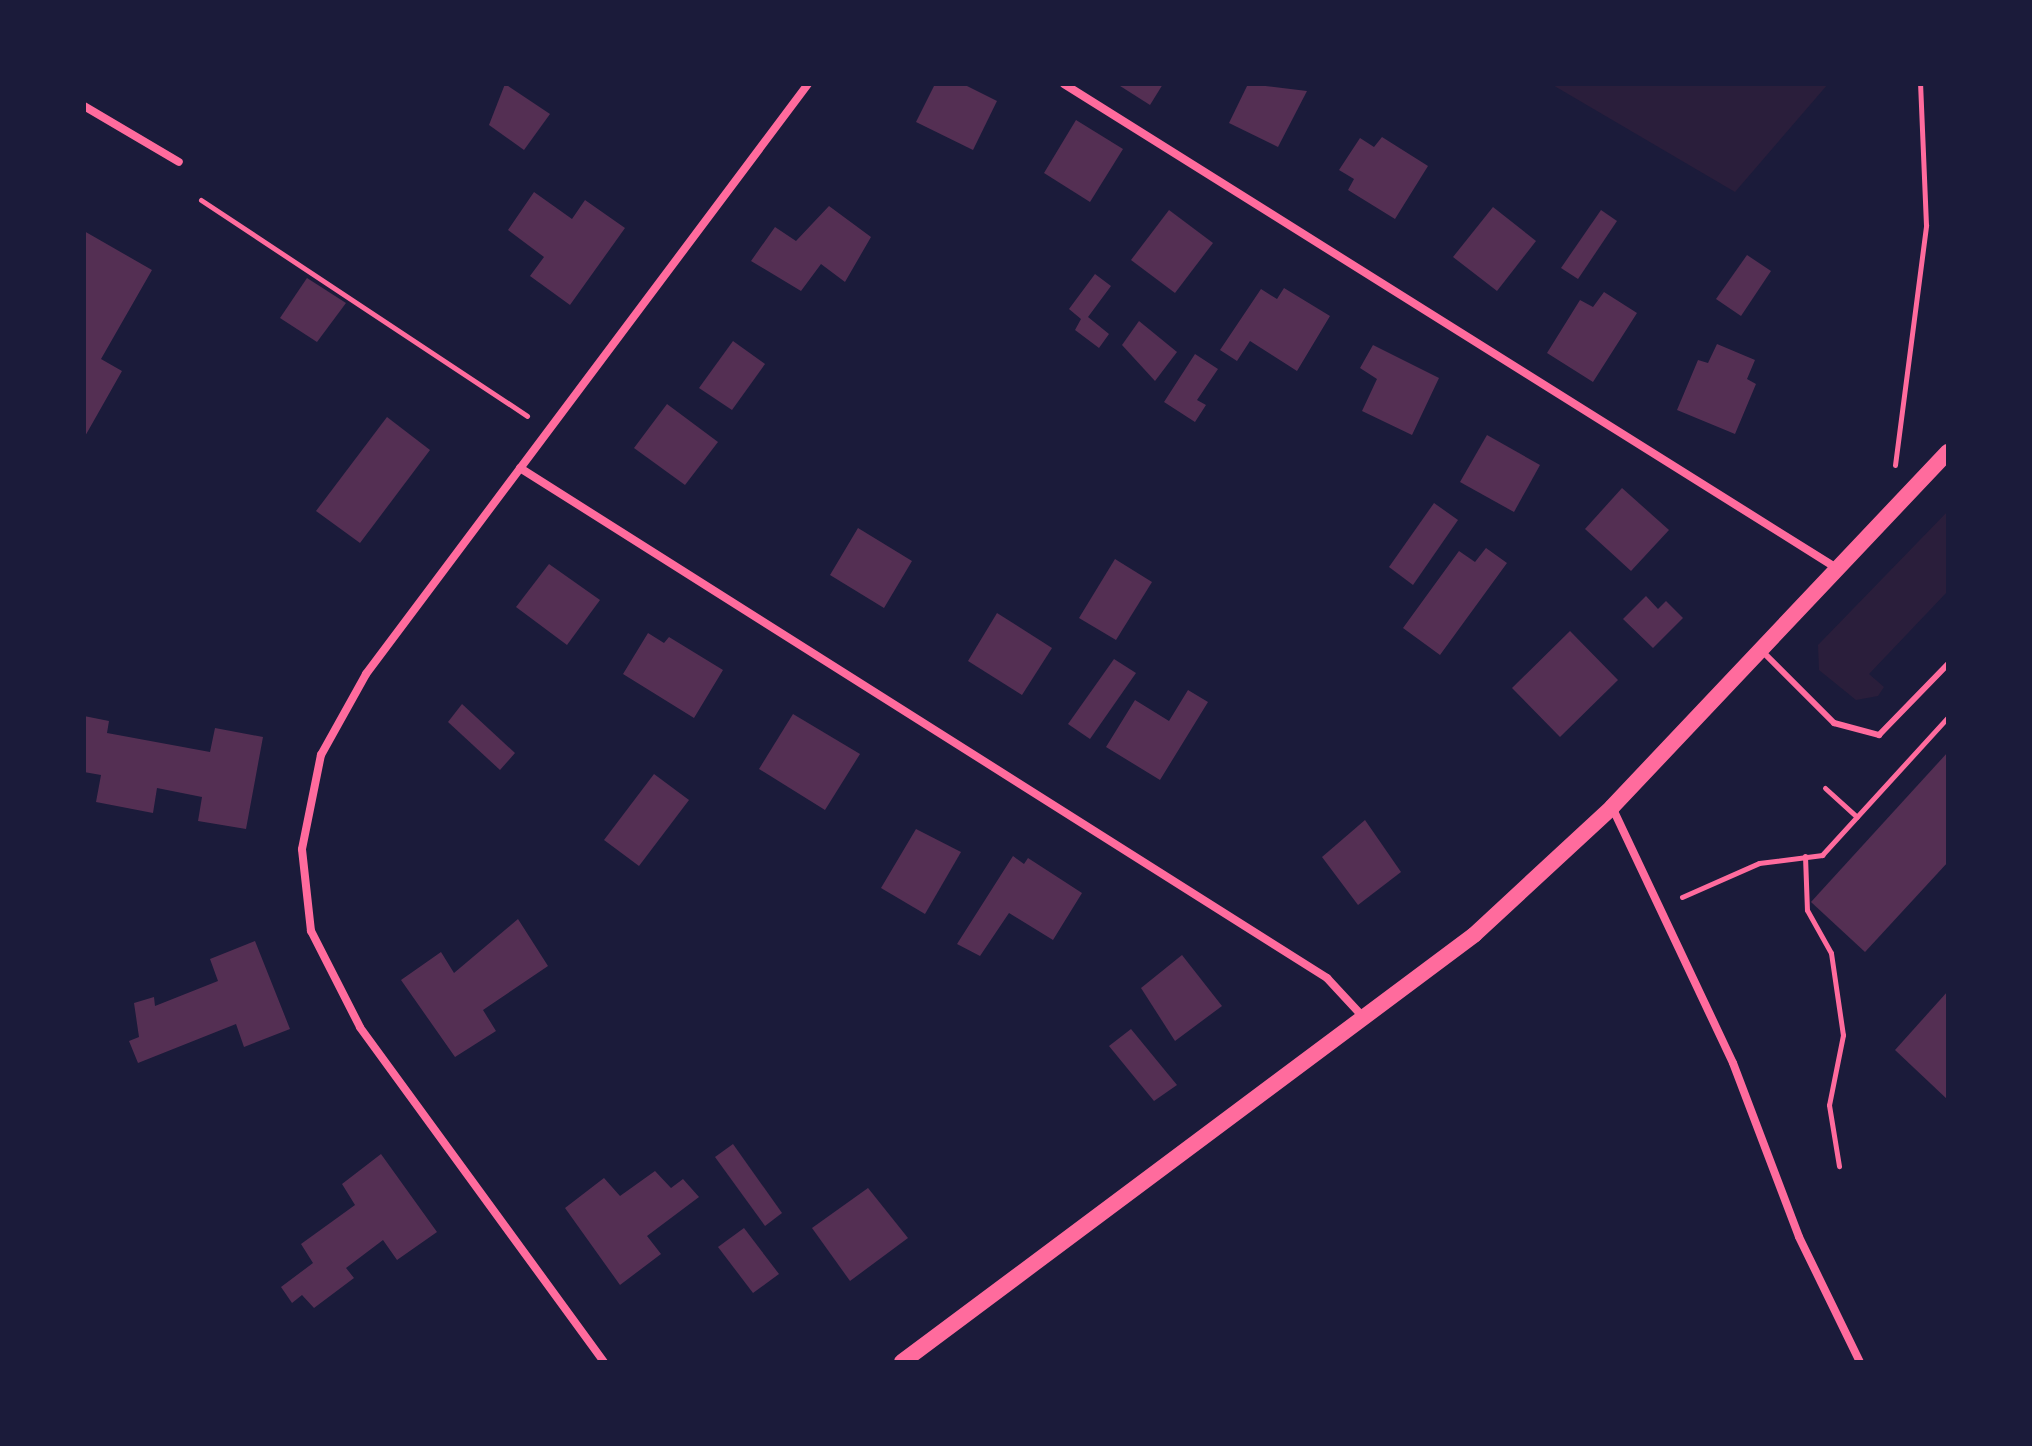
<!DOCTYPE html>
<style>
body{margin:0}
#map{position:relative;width:2032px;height:1446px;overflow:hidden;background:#1b1b3a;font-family:"Titillium Web",sans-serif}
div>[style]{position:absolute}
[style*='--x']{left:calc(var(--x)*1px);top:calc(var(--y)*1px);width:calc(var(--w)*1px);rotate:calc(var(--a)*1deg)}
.green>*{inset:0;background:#2a1e3b}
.building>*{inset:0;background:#542f53}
.path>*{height:5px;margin:-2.5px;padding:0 2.5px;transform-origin:2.5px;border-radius:2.5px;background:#ff6b9d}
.service>*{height:6px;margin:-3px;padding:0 3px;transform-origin:3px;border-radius:3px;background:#ff6b9d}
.minor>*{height:8px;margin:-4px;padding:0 4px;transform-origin:4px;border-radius:4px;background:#ff6b9d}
.secondary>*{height:16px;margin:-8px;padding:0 8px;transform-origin:8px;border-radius:8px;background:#ff6b9d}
span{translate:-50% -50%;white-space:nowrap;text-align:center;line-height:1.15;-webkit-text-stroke:7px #1b1b3a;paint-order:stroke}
.frame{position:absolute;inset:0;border:86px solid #1b1b3a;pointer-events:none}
</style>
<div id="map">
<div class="green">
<div style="clip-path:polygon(1551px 84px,1828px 84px,1735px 192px)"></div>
<div style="clip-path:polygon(1948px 511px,1948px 591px,1869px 674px,1884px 687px,1878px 696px,1856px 700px,1819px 670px,1818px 645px)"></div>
</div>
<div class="building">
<div style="clip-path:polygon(505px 84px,550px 114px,524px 150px,489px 125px)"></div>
<div style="clip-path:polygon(935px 84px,963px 84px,997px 101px,973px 150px,916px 122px)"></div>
<div style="clip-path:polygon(1117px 84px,1163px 84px,1150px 105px)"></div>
<div style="clip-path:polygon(1248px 84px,1307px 91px,1278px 147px,1229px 123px)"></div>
<div style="clip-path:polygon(1076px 120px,1123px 149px,1090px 202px,1044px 173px)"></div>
<div style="clip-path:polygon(1382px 137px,1428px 166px,1395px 219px,1348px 190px,1354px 179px,1339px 170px,1360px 138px,1374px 147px)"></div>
<div style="clip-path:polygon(534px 192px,572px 219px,585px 200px,625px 228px,570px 305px,530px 276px,544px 257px,508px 230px)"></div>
<div style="clip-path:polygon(829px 206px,871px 237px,845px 282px,821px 264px,801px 291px,751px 261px,775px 227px,796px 241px)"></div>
<div style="clip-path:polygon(1493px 207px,1536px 241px,1497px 291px,1453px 257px)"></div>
<div style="clip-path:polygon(1169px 210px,1213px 243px,1175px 293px,1131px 260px)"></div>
<div style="clip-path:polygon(1601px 210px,1617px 221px,1578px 279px,1561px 268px)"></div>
<div style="clip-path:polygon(84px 231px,152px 270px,101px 359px,122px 371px,84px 438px)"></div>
<div style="clip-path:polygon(1747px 255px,1771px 271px,1741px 316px,1716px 299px)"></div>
<div style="clip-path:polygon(1095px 274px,1111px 286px,1088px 317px,1109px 334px,1099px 348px,1075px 330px,1081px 319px,1069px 309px)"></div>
<div style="clip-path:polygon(307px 278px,346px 303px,317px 342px,280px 318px)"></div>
<div style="clip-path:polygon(1284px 288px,1330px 316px,1297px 371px,1250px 341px,1237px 361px,1220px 350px,1261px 289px,1277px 299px)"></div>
<div style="clip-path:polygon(1604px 292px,1637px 313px,1593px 382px,1547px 353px,1580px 300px,1593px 307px)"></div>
<div style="clip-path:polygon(1139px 321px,1177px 352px,1155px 381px,1122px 345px)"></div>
<div style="clip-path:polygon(733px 341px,765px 364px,732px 410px,699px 388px)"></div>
<div style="clip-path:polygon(1717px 344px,1755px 360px,1747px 379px,1756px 384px,1735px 434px,1677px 410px,1698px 360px,1708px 363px)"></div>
<div style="clip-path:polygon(1373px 345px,1439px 378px,1412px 435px,1362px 411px,1377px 379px,1360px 368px)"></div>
<div style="clip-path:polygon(1195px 354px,1218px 369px,1197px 400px,1206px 405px,1195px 422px,1164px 402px)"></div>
<div style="clip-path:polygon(667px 404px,718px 442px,685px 485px,634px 448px)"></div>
<div style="clip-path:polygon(387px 417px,430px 450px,360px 543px,316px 511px)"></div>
<div style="clip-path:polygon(1487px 435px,1540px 465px,1514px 512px,1460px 482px)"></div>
<div style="clip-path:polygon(1622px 488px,1669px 530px,1631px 571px,1585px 529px)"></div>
<div style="clip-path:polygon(1434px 503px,1458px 520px,1413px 585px,1389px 567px)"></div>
<div style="clip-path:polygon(858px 528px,912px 561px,884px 608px,830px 575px)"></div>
<div style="clip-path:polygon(1486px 548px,1507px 563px,1440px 655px,1403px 628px,1459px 551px,1475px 562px)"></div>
<div style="clip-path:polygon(1115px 559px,1152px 582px,1116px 640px,1079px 618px)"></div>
<div style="clip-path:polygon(549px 564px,600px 600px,567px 645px,516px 607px)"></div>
<div style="clip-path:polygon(1646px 596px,1658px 609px,1666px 601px,1683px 618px,1653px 648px,1623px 619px)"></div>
<div style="clip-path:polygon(997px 613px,1052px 648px,1022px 695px,968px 661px)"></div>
<div style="clip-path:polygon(1570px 631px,1618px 680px,1560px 737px,1512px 688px)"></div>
<div style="clip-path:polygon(648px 633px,664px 643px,669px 637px,723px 670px,694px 718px,623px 674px)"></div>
<div style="clip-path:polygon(1114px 659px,1136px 673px,1090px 739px,1068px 724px)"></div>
<div style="clip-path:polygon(1188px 690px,1208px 702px,1160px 780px,1106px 747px,1135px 700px,1169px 721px)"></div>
<div style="clip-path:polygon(462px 704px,515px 753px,500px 770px,448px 722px)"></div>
<div style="clip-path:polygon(793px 714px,860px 754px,825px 810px,759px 769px)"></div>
<div style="clip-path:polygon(84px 716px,109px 721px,107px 733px,210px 752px,215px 728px,263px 737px,246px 829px,198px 821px,202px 797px,157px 788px,153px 813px,96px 802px,101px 775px,84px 772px)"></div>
<div style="clip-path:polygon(1948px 752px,1948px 862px,1865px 952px,1811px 902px)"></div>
<div style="clip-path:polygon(654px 774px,689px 800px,639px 866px,604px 840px)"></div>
<div style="clip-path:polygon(1365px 820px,1401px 872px,1358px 905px,1322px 857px)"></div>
<div style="clip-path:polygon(916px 829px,961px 852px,925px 914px,881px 888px)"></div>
<div style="clip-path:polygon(1013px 856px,1024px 864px,1028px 858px,1082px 893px,1053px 940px,1009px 913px,980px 956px,957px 944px)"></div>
<div style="clip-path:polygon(518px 919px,548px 966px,483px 1010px,496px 1031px,455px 1057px,401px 980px,441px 952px,454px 973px)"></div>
<div style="clip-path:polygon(255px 941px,290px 1029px,244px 1047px,236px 1024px,138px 1063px,129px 1041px,139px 1037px,134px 1003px,154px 997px,155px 1006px,218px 981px,210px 959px)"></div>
<div style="clip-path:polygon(1182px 955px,1222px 1006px,1175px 1041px,1141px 988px)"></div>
<div style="clip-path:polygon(1948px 991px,1948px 1100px,1895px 1050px)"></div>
<div style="clip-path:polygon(1131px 1029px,1177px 1085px,1154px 1101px,1109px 1046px)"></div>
<div style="clip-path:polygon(733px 1144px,782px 1213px,765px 1226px,715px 1157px)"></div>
<div style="clip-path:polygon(381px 1154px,437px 1232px,397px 1260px,383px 1240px,346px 1268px,354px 1278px,314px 1308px,302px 1295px,292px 1303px,281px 1287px,313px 1263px,301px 1244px,355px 1205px,342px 1184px)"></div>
<div style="clip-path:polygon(655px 1171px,671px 1188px,683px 1179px,699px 1197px,647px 1236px,661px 1254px,620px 1285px,565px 1208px,604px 1178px,620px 1196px)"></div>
<div style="clip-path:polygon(868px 1188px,908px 1238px,850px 1281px,812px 1228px)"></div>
<div style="clip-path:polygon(744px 1228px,779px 1274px,753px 1293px,718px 1247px)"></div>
</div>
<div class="path">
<div style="--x:201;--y:200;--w:391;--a:33.5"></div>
<div style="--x:1895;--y:465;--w:242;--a:-82.6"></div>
<div style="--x:1926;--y:225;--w:141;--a:-92.4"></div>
<div style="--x:1825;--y:788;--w:43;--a:42.2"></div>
<div style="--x:1805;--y:856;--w:54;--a:87.9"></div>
<div style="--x:1807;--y:910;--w:49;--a:60.8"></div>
<div style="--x:1831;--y:953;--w:83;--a:81.7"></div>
<div style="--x:1843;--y:1035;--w:71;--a:101.3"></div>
<div style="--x:1829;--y:1105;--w:62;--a:80.7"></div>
<div style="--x:1682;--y:897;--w:84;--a:-23.8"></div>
<div style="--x:1759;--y:863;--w:64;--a:-7.2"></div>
<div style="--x:1822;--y:855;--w:187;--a:-47.6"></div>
</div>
<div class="service">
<div style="--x:1762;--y:651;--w:102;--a:45"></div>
<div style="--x:1834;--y:723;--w:47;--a:14.9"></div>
<div style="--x:1879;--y:735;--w:99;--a:-45.8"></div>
</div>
<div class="minor">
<div style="--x:1064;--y:84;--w:913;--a:32.07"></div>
<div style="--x:84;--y:106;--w:110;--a:30.5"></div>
<div style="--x:520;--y:468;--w:955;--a:32.29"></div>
<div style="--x:1327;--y:978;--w:56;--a:47.2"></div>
<div style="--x:1612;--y:807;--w:283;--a:64.7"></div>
<div style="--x:1733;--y:1063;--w:186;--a:69.2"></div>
<div style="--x:1799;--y:1237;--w:139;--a:64"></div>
<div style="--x:604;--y:1362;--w:414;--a:-126.1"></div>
<div style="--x:360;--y:1027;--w:108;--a:-117"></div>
<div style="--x:311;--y:931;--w:82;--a:-96.3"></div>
<div style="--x:302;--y:849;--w:96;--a:-78.6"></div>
<div style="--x:321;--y:755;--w:93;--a:-60.9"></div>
<div style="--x:366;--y:674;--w:737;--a:-53.16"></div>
</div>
<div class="secondary">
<div style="--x:902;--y:1362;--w:714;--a:-36.74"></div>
<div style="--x:1474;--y:935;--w:188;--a:-42.8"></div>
<div style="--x:1612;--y:807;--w:489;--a:-46.6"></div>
</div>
<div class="frame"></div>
</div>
